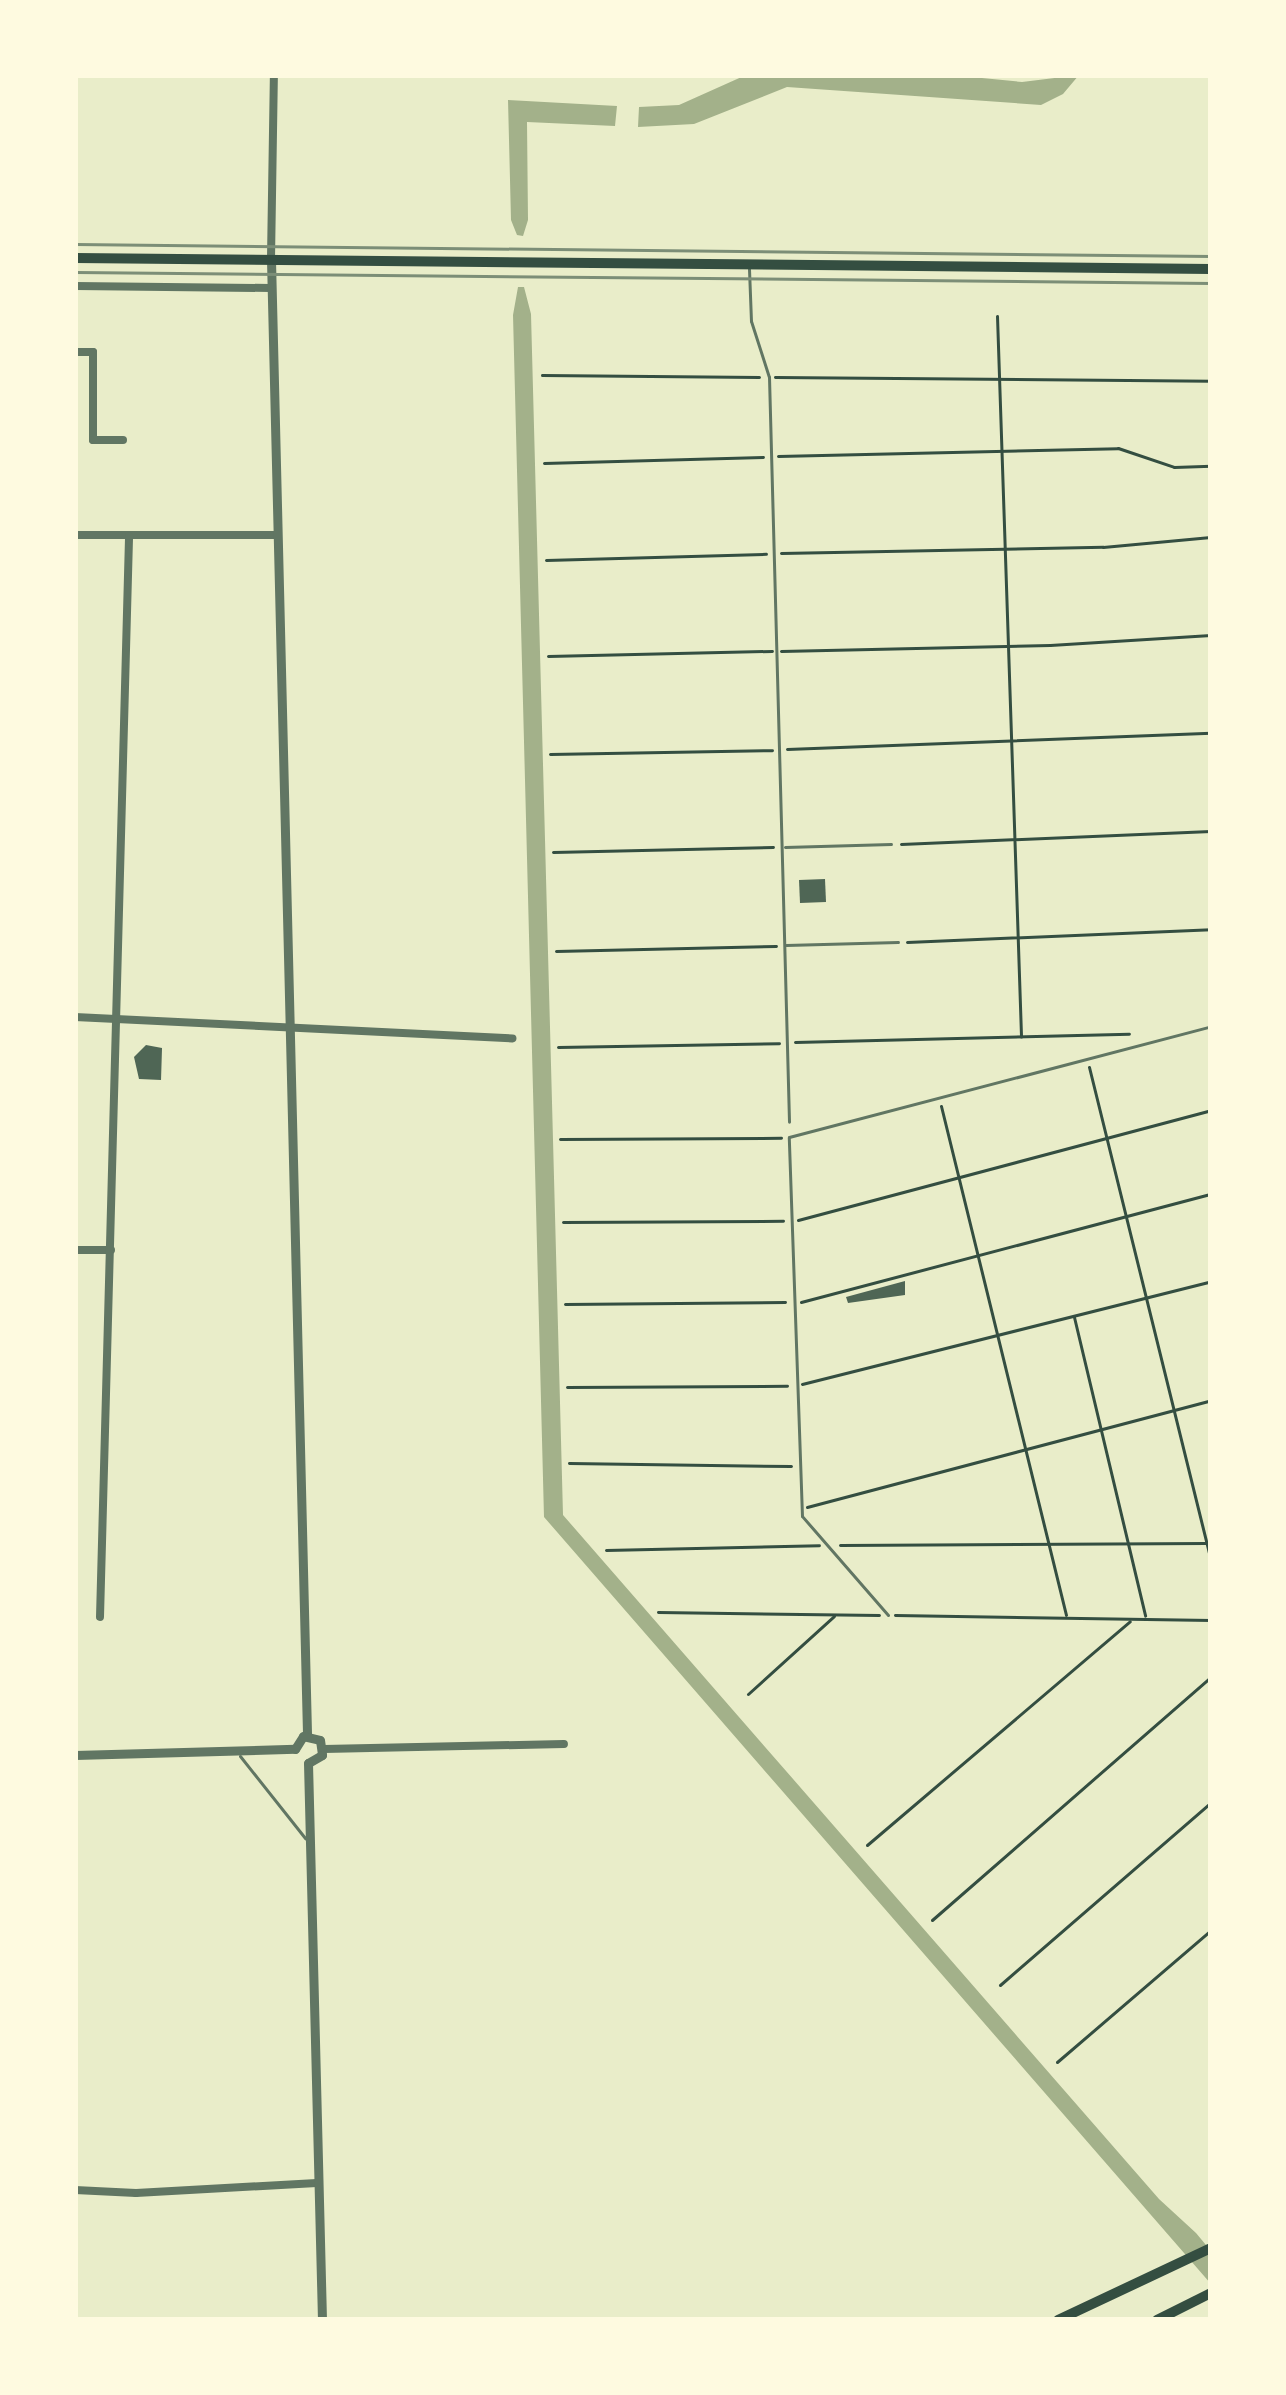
<!DOCTYPE html>
<style>
body{margin:0}
#map{position:relative;width:1286px;height:2395px;overflow:hidden;background:#e9edc9;font-family:"Space Grotesk",sans-serif}
div>[style]{position:absolute}
[style*='--x']{left:calc(var(--x)*1px);top:calc(var(--y)*1px);width:calc(var(--w)*1px);rotate:calc(var(--a)*1deg)}
.water>*{inset:0;background:#a3b18a}
.building>*{inset:0;background:#4f6655}
.path>*{height:3px;margin:-1.5px;padding:0 1.5px;transform-origin:1.5px;border-radius:1.5px;background:#344e41}
.service>*{height:3px;margin:-1.5px;padding:0 1.5px;transform-origin:1.5px;border-radius:1.5px;background:#617663}
.minor>*{height:8px;margin:-4px;padding:0 4px;transform-origin:4px;border-radius:4px;background:#617663}
.tertiary>*{height:9px;margin:-4.5px;padding:0 4.5px;transform-origin:4.5px;border-radius:4.5px;background:#617663}
.secondary>*{height:10px;margin:-5px;padding:0 5px;transform-origin:5px;border-radius:5px;background:#344e41}
.primary>*{height:10px;margin:-5px;padding:0 5px;transform-origin:5px;border-radius:5px;background:#344e41}
.tram>*{height:3px;margin:-1.5px;padding:0 1.5px;transform-origin:1.5px;border-radius:1.5px;background:#7c8e77}
span{translate:-50% -50%;white-space:nowrap;text-align:center;line-height:1.15;-webkit-text-stroke:9px #fefae0;paint-order:stroke}
.frame{position:absolute;inset:0;border:78px solid #fefae0;pointer-events:none}
</style>
<div id="map">
<div class="water">
<div style="clip-path:polygon(746px 75px,951px 75px,1022px 82px,1079px 75px,1063px 94px,1041px 105px,787px 87px,694px 124px,638px 127px,639px 107px,679px 105px)"></div>
<div style="clip-path:polygon(508px 100px,617px 106px,615px 126px,527px 122px,528px 220px,523px 236px,517px 235px,511px 220px)"></div>
<div style="clip-path:polygon(518px 287px,524px 287px,531px 314px,563px 1515px,1159px 2199px,1196px 2233px,1211px 2251px,1211px 2284px,544px 1517px,513px 315px)"></div>
</div>
<div class="building">
<div style="clip-path:polygon(825px 879px,826px 902px,800px 903px,799px 880px)"></div>
<div style="clip-path:polygon(146px 1045px,162px 1048px,161px 1080px,139px 1079px,134px 1057px)"></div>
<div style="clip-path:polygon(905px 1281px,905px 1295px,848px 1303px,846px 1297px)"></div>
</div>
<div class="path">
<div style="--x:997;--y:316;--w:721;--a:88.09"></div>
<div style="--x:542;--y:375;--w:217;--a:0.5"></div>
<div style="--x:775;--y:377;--w:436;--a:0.5"></div>
<div style="--x:778;--y:456;--w:340;--a:-1.3"></div>
<div style="--x:1118;--y:448;--w:59;--a:18.7"></div>
<div style="--x:1174;--y:467;--w:37;--a:-2"></div>
<div style="--x:544;--y:463;--w:219;--a:-1.6"></div>
<div style="--x:781;--y:553;--w:322;--a:-1.1"></div>
<div style="--x:1103;--y:547;--w:108;--a:-5.3"></div>
<div style="--x:546;--y:560;--w:220;--a:-1.6"></div>
<div style="--x:781;--y:651;--w:269;--a:-1.3"></div>
<div style="--x:1050;--y:645;--w:161;--a:-3.6"></div>
<div style="--x:548;--y:656;--w:224;--a:-1.3"></div>
<div style="--x:787;--y:749;--w:424;--a:-2.2"></div>
<div style="--x:550;--y:754;--w:222;--a:-1"></div>
<div style="--x:901;--y:844;--w:310;--a:-2.4"></div>
<div style="--x:553;--y:852;--w:220;--a:-1.3"></div>
<div style="--x:907;--y:942;--w:304;--a:-2.4"></div>
<div style="--x:556;--y:951;--w:220;--a:-1.3"></div>
<div style="--x:795;--y:1042;--w:334;--a:-1.4"></div>
<div style="--x:558;--y:1047;--w:221;--a:-1"></div>
<div style="--x:1089;--y:1067;--w:509;--a:76.13"></div>
<div style="--x:941;--y:1106;--w:524;--a:76.2"></div>
<div style="--x:560;--y:1139;--w:221;--a:-0.3"></div>
<div style="--x:798;--y:1220;--w:427;--a:-14.9"></div>
<div style="--x:563;--y:1222;--w:220;--a:-0.3"></div>
<div style="--x:801;--y:1302;--w:424;--a:-14.8"></div>
<div style="--x:565;--y:1304;--w:220;--a:-0.5"></div>
<div style="--x:1074;--y:1317;--w:307;--a:76.6"></div>
<div style="--x:802;--y:1384;--w:422;--a:-14.1"></div>
<div style="--x:567;--y:1387;--w:220;--a:-0.3"></div>
<div style="--x:569;--y:1463;--w:222;--a:0.8"></div>
<div style="--x:807;--y:1507;--w:418;--a:-14.8"></div>
<div style="--x:840;--y:1545;--w:366;--a:-0.3"></div>
<div style="--x:606;--y:1550;--w:213;--a:-1.3"></div>
<div style="--x:658;--y:1612;--w:221;--a:0.8"></div>
<div style="--x:895;--y:1615;--w:316;--a:0.9"></div>
<div style="--x:748;--y:1694;--w:116;--a:-42.2"></div>
<div style="--x:867;--y:1845;--w:345;--a:-40.4"></div>
<div style="--x:932;--y:1920;--w:370;--a:-41.1"></div>
<div style="--x:1000;--y:1985;--w:279;--a:-40.9"></div>
<div style="--x:1057;--y:2062;--w:203;--a:-40.6"></div>
</div>
<div class="service">
<div style="--x:749;--y:269;--w:52;--a:87.8"></div>
<div style="--x:751;--y:321;--w:59;--a:72.2"></div>
<div style="--x:769;--y:377;--w:745;--a:88.46"></div>
<div style="--x:785;--y:847;--w:106;--a:-1.6"></div>
<div style="--x:786;--y:945;--w:112;--a:-1.5"></div>
<div style="--x:888;--y:1615;--w:131;--a:-131"></div>
<div style="--x:802;--y:1516;--w:379;--a:-92"></div>
<div style="--x:789;--y:1137;--w:436;--a:-14.7"></div>
<div style="--x:240;--y:1756;--w:105;--a:51.6"></div>
</div>
<div class="minor">
<div style="--x:271;--y:259;--w:184;--a:-89.1"></div>
<div style="--x:75;--y:286;--w:196;--a:0.6"></div>
<div style="--x:75;--y:352;--w:18;--a:0"></div>
<div style="--x:93;--y:352;--w:88;--a:90"></div>
<div style="--x:93;--y:440;--w:30;--a:0"></div>
<div style="--x:75;--y:535;--w:203;--a:0"></div>
<div style="--x:75;--y:1017;--w:438;--a:2.8"></div>
<div style="--x:75;--y:1250;--w:36;--a:0"></div>
<div style="--x:100;--y:1617;--w:1081;--a:-88.46"></div>
<div style="--x:324;--y:1749;--w:240;--a:-1.2"></div>
<div style="--x:75;--y:2190;--w:61;--a:2.8"></div>
<div style="--x:136;--y:2193;--w:181;--a:-3.2"></div>
</div>
<div class="tertiary">
<div style="--x:271;--y:260;--w:1475;--a:88.6"></div>
<div style="--x:295;--y:1749;--w:15;--a:-58"></div>
<div style="--x:303;--y:1736;--w:17;--a:13"></div>
<div style="--x:320;--y:1740;--w:15;--a:82"></div>
<div style="--x:322;--y:1755;--w:16;--a:150"></div>
<div style="--x:75;--y:1755;--w:220;--a:-1.6"></div>
<div style="--x:308;--y:1763;--w:557;--a:88.56"></div>
</div>
<div class="secondary">
<div style="--x:75;--y:258;--w:1136;--a:0.55"></div>
</div>
<div class="primary">
<div style="--x:1058;--y:2320;--w:169;--a:-25.2"></div>
<div style="--x:1157;--y:2320;--w:60;--a:-26.6"></div>
</div>
<div class="tram">
<div style="--x:75;--y:244;--w:1136;--a:0.61"></div>
<div style="--x:75;--y:272;--w:1136;--a:0.55"></div>
</div>
<div class="frame"></div>
</div>
